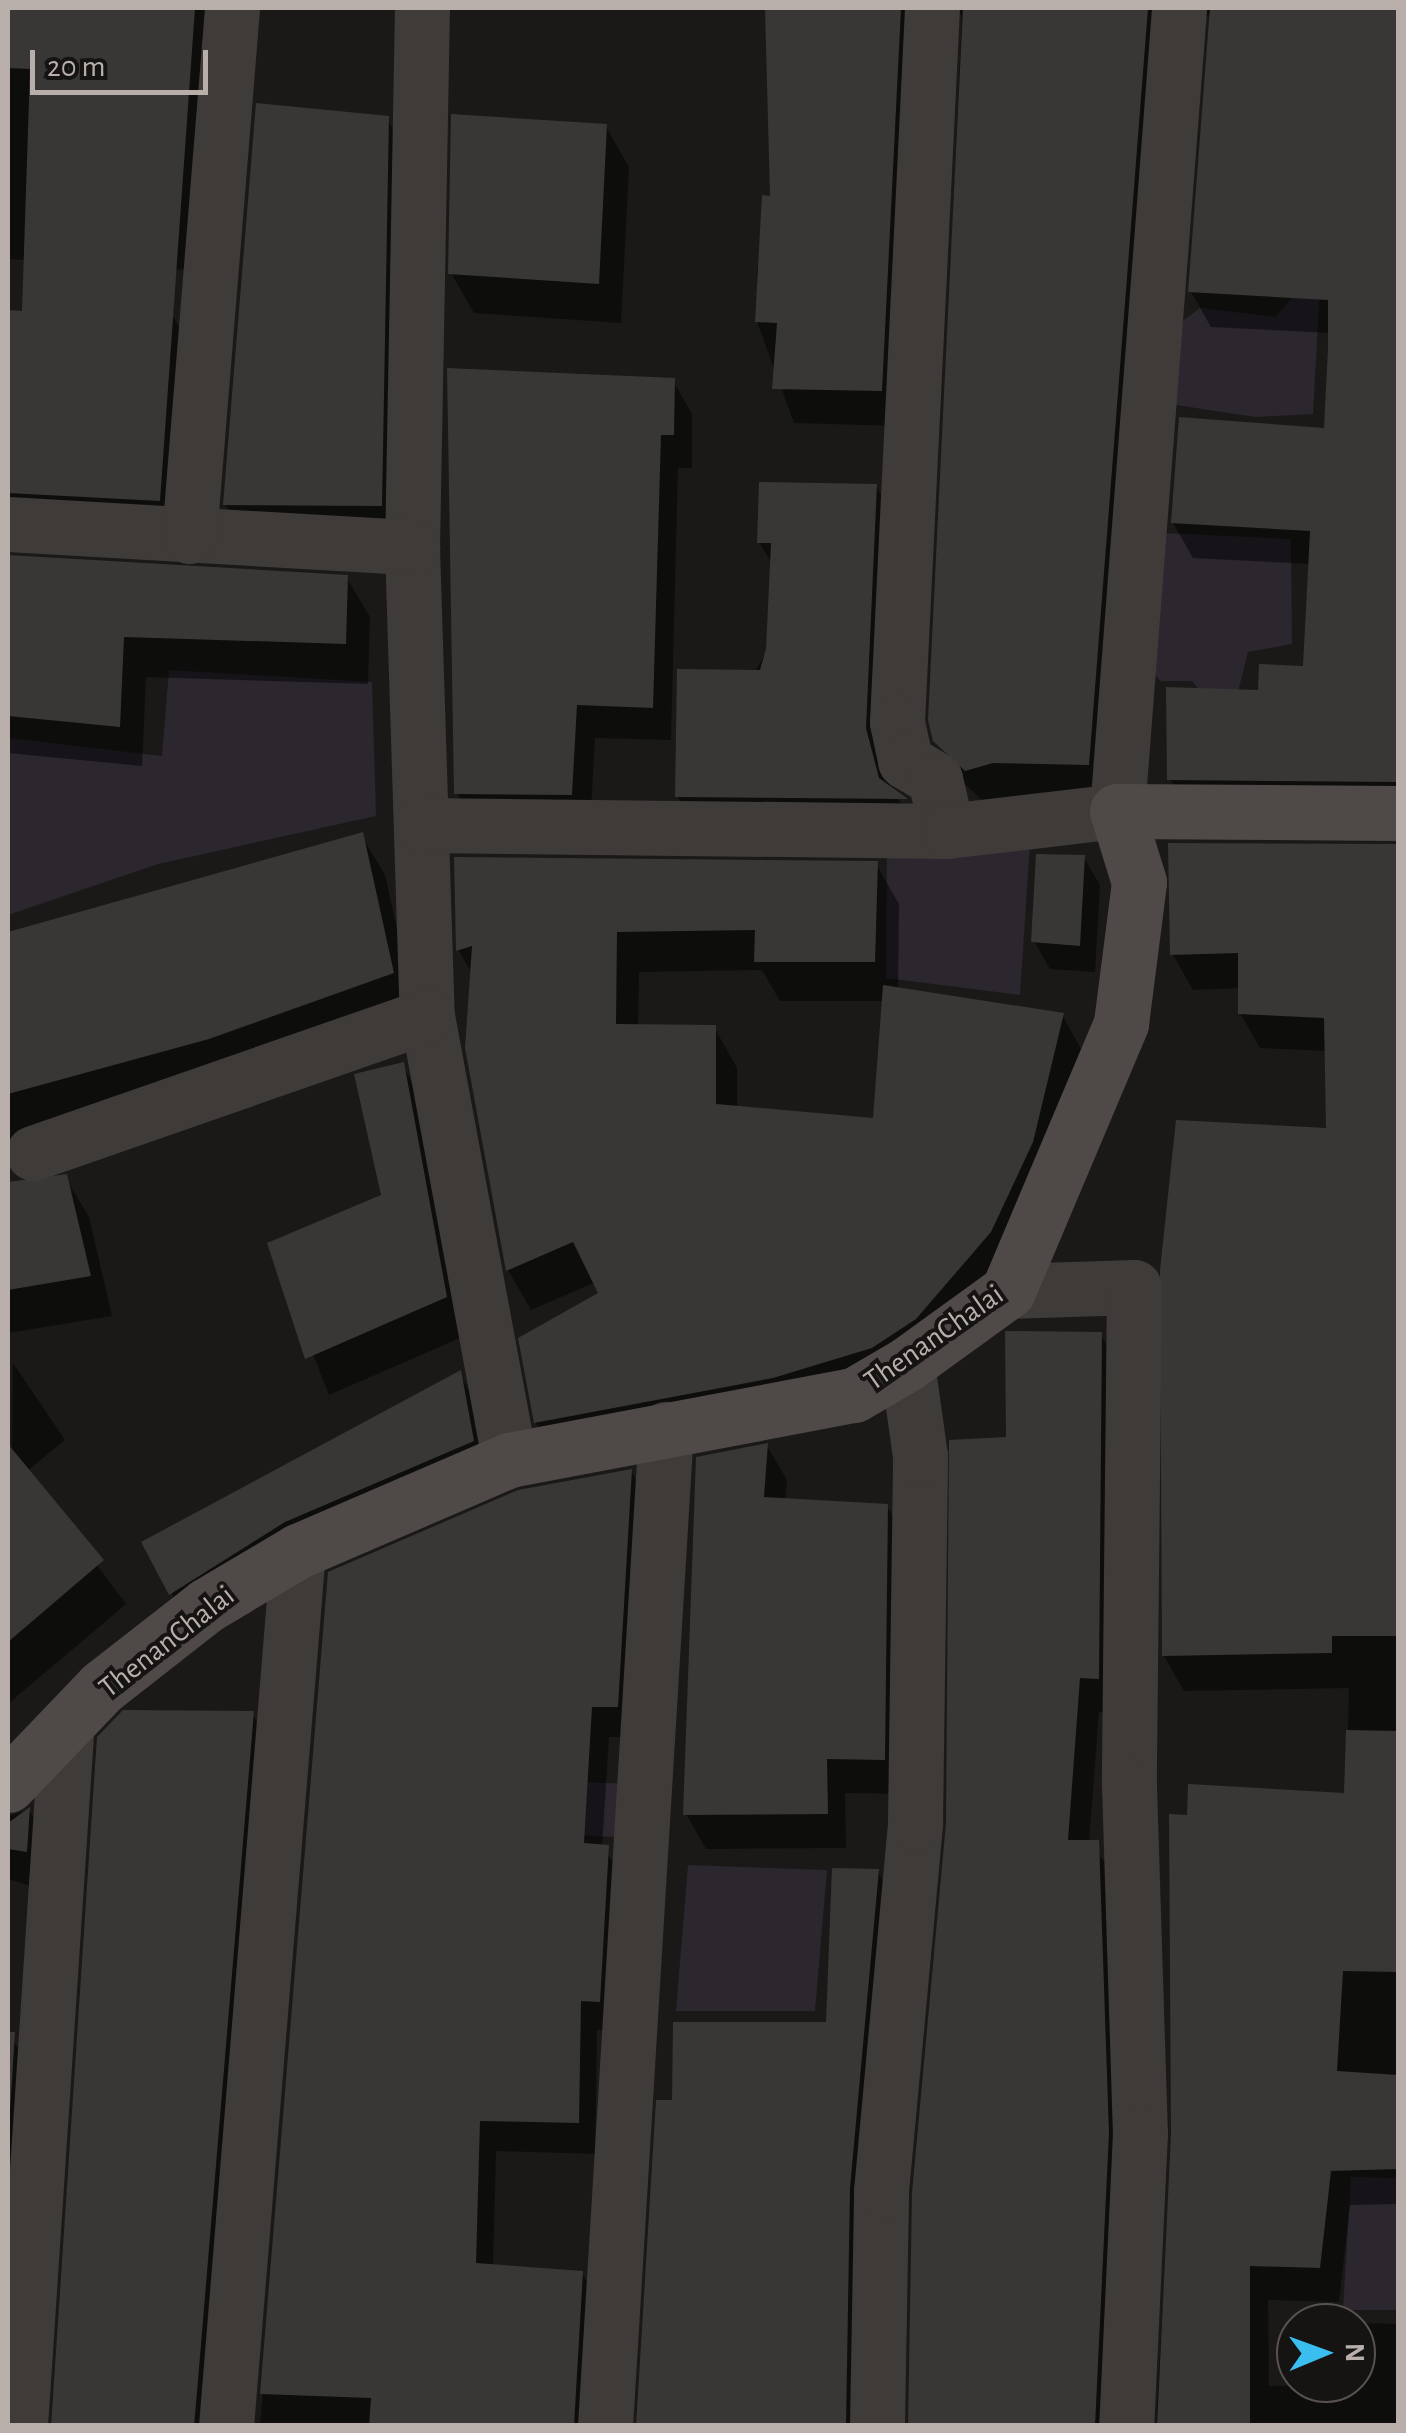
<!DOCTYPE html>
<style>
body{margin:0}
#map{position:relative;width:1406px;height:2433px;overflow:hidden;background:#1a1918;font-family:"Alegreya Sans",sans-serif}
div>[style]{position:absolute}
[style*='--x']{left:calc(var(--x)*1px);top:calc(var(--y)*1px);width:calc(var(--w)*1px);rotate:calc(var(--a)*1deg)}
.green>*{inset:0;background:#2c262f}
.shadow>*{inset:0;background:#0007}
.building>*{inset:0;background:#393735}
.street>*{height:55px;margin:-27.5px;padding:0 27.5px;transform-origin:27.5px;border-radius:27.5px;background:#3f3b39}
.secondary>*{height:55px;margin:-27.5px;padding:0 27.5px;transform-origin:27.5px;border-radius:27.5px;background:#4f4a47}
span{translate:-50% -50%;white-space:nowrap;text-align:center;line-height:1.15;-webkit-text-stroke:8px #151413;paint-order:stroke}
.street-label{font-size:30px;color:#b9afaa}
.frame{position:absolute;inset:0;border:10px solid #b9afaa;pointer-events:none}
.north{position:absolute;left:1276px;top:2303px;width:100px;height:100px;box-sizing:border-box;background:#151413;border:2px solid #57524f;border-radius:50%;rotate:89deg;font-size:28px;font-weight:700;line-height:40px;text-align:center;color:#b9afaa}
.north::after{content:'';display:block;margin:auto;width:35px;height:45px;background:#3abef0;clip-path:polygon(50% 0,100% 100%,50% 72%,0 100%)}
.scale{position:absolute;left:30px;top:50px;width:178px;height:45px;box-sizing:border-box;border:5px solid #b9afaa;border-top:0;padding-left:12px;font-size:30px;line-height:35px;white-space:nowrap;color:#b9afaa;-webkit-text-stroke:8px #151413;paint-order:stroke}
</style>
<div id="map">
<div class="green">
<div style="clip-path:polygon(1320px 287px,1313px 414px,1255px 417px,1163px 403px,1177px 325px,1200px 308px,1276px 317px,1295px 294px)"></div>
<div style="clip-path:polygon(1161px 533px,1291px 539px,1292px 644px,1248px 652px,1236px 700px,1210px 703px,1192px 681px,1161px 681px,1147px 668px)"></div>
<div style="clip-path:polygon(169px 670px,372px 682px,376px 816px,158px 864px,8px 915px,8px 738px,162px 756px)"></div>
<div style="clip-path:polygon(887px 839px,1030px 844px,1020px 995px,886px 978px)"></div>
<div style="clip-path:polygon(476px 1778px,632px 1784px,631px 1838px,479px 1829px)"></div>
<div style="clip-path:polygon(688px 1865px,827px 1870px,815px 2011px,676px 2011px)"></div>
<div style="clip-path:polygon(1351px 2177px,1398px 2178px,1398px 2310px,1343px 2310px)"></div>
</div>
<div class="shadow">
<div style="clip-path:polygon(8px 8px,209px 8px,203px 271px,8px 259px)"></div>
<div style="clip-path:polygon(767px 8px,1398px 8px,1398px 816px,1190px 814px,1170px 779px,1261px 692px,1306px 669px,1311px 564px,1193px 558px,1173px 523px,1326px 430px,1331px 333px,1211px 327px,1191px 292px,1212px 16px,1186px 14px,1108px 799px,987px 805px,956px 776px,931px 719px,962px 16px,954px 11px,901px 426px,794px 423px,757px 322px,757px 268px,765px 268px,772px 198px)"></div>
<div style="clip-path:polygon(387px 119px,407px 152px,400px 539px,245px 538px,225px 504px)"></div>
<div style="clip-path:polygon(606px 127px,629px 167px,621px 323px,474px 313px,451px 273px)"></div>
<div style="clip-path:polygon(8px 313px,174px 318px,197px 358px,182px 541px,8px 545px)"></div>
<div style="clip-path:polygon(673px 381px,692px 414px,692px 468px,678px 468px,671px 740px,595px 738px,590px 828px,476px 827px,457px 793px)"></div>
<div style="clip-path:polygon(876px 486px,895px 519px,884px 763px,891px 790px,924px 832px,697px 829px,677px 796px,768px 650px,773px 565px,759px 542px)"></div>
<div style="clip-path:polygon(8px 558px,346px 577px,370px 617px,368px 684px,146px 677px,142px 766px,8px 753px)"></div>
<div style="clip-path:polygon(361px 835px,385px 875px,416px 1014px,8px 1142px,8px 934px)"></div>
<div style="clip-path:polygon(1171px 845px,1398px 847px,1398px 2204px,1350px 2205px,1339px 2302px,1268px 2300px,1269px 2386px,1362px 2385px,1365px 2323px,1398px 2324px,1398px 2426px,1156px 2426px,1190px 1817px,1346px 1795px,1349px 1688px,1184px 1691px,1164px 1656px,1328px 1131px,1327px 1051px,1260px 1048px,1240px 1013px,1240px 988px,1193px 990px,1173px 955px)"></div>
<div style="clip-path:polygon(1084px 858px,1100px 885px,1095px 972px,1050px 969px,1034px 941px)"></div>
<div style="clip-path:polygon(evenodd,456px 859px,876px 864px,899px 904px,898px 990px,1062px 1015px,1085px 1056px,1055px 1184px,938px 1359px,560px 1463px,536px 1423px,521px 1339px,602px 1294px,596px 1282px,531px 1310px,508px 1270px,467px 1048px,472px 974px,459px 951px,456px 859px,762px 970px,780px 1001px,884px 1001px,876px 1121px,737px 1108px,737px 1068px,714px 1027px,638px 1026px,639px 972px,762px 970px)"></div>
<div style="clip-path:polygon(402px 1065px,424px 1102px,467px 1335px,329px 1395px,270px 1245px,384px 1196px)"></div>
<div style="clip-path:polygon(65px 1177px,89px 1217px,112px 1316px,8px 1333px,8px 1187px)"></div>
<div style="clip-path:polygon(1101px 1335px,1121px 1369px,1118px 1713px,1099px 1712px,1089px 1843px,1118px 1878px,1115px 2426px,911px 2426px,1008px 1439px)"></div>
<div style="clip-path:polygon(13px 1363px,65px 1440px,27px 1471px,126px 1604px,8px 1704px)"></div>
<div style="clip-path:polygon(460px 1374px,475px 1401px,488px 1469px,187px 1621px,144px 1543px)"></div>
<div style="clip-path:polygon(767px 1446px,787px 1480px,785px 1501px,887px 1506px,907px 1541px,903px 1794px,845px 1793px,846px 1848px,706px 1849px,686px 1814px)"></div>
<div style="clip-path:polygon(631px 1471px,649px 1502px,634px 1737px,609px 1737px,602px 1847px,626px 1878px,616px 2032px,597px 2030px,595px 2154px,496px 2151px,493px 2266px,582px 2273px,600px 2304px,597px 2426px,260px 2426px,330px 1574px)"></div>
<div style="clip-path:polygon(252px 1713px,270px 1744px,214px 2426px,54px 2426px)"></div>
<div style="clip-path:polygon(29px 1810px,53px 1852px,50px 1892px,8px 1879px,8px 1816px)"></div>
<div style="clip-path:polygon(878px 1872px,898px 1907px,865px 2426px,639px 2426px,674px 2103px,829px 2024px)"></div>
<div style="clip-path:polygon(8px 2034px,31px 2066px,8px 2421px)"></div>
</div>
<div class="building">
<div style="clip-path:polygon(8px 8px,195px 8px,160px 501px,8px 493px,8px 310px,22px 311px,30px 69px,8px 68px)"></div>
<div style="clip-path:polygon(765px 8px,901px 8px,882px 391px,772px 389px,777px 323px,755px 322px,762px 195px,770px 196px)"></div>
<div style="clip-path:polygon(963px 8px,1148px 8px,1089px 765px,993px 763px,965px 771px,933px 741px,928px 720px)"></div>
<div style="clip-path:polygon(1210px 8px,1398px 8px,1398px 782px,1167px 780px,1166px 687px,1258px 690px,1259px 664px,1303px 666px,1310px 531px,1171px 523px,1179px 417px,1324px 428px,1328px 348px,1328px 300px,1188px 292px)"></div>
<div style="clip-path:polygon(256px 103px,389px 116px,382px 506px,223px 505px)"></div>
<div style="clip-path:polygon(451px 114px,607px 124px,599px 284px,448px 274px)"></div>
<div style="clip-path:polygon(447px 368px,675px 378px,674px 435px,661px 435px,653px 708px,577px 705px,572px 795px,454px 794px)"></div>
<div style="clip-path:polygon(759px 482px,877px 484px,866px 728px,879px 778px,908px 799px,675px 797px,677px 669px,760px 670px,766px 649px,771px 543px,757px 543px)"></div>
<div style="clip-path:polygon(8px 555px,348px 575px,346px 644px,124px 637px,120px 727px,8px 716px)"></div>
<div style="clip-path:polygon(363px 832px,394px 973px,209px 1039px,8px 1094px,8px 932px)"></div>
<div style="clip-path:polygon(1168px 843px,1398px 844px,1398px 1636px,1332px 1636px,1332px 1653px,1162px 1656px,1160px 1270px,1176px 1120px,1326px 1128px,1324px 1018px,1238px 1014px,1238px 953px,1170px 955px)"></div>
<div style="clip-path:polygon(1036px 854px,1085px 855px,1080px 946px,1031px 942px)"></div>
<div style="clip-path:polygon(454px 857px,878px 861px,875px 962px,754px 962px,755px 930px,617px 932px,616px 1024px,716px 1025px,716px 1104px,873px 1118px,883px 985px,1064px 1013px,1033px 1142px,991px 1232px,916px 1319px,872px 1348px,773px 1378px,534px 1423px,518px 1338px,598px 1293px,573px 1242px,506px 1271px,465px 1048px,472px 946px,456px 951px)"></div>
<div style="clip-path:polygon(404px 1062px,447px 1297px,305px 1359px,267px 1243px,381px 1195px,354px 1074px)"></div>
<div style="clip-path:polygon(67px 1174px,91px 1276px,8px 1290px,8px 1182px)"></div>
<div style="clip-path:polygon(1005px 1331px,1102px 1332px,1099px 1679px,1080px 1678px,1068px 1840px,1099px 1840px,1109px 2133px,1095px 2426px,908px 2426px,912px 2193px,946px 1823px,949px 1440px,1006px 1437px)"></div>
<div style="clip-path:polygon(461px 1370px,474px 1441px,285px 1522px,169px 1595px,141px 1542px)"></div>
<div style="clip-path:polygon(768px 1443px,764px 1497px,888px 1504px,885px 1760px,827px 1759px,828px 1814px,683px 1815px,696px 1457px)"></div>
<div style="clip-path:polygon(8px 1444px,104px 1560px,8px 1642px)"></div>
<div style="clip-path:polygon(632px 1469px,618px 1707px,592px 1707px,584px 1843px,609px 1845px,600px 2002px,581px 2001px,579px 2123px,480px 2121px,476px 2263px,583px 2271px,574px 2426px,369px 2426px,371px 2398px,260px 2394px,328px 1572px,518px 1490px)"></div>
<div style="clip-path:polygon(123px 1710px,254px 1711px,197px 2392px,194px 2426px,51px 2426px,97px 1737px)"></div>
<div style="clip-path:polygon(1346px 1730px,1398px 1731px,1398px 1972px,1343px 1971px,1337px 2071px,1398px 2075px,1398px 2169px,1331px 2171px,1320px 2268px,1250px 2266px,1250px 2426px,1157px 2426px,1171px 2134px,1169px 1814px,1187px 1815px,1188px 1784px,1344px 1793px)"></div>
<div style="clip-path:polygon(30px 1807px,27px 1852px,8px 1849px,8px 1823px)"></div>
<div style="clip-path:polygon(832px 1868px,879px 1869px,850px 2188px,846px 2426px,636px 2426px,656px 2100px,672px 2100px,673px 2022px,826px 2022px)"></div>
<div style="clip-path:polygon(8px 2032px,15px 2032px,8px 2143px)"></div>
</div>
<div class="street">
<div style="--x:422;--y:8;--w:539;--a:91.06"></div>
<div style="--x:412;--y:547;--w:469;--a:88.2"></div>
<div style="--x:427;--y:1016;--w:452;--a:79.5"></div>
<div style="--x:932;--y:8;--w:715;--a:92.81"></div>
<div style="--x:897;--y:722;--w:40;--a:78"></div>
<div style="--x:905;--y:761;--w:35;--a:31"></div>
<div style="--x:935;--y:779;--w:53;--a:77"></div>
<div style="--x:8;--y:524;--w:405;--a:3.3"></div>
<div style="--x:189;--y:536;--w:530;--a:-85.34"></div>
<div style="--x:421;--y:825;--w:526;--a:0.65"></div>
<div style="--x:947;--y:831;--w:171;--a:-6.7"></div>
<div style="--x:1117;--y:811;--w:805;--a:-85.58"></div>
<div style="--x:33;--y:1153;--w:417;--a:-19.2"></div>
<div style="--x:1008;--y:1291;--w:126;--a:-1.8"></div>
<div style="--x:1134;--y:1287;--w:499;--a:90.6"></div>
<div style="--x:1129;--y:1786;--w:347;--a:88.2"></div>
<div style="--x:1140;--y:2133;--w:293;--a:92.7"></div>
<div style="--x:20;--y:2426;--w:694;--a:-86.2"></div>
<div style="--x:226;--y:2426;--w:878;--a:-85.3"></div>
<div style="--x:605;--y:2426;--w:999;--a:-86.5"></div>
<div style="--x:877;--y:2426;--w:235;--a:-89"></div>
<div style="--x:881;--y:2191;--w:371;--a:-84.7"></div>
<div style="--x:915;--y:1822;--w:366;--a:-89.2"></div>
<div style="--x:920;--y:1456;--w:93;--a:-98"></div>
</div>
<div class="secondary">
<div style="--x:8;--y:1785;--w:136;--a:-46.2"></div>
<div style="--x:102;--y:1687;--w:133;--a:-38"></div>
<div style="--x:207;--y:1605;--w:106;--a:-30.7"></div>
<div style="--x:298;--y:1551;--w:230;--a:-23.3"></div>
<div style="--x:509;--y:1460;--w:351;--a:-10.7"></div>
<div style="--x:854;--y:1395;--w:61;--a:-30.3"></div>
<div style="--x:907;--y:1364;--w:125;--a:-35.9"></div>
<div style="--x:1008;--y:1291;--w:291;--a:-67.1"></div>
<div style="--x:1121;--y:1023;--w:142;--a:-82.7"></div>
<div style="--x:1139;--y:882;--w:74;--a:-107.2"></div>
<div style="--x:1117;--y:811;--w:281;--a:0.4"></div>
</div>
<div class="street-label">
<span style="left:934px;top:1338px;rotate:-35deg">ThenanChalai</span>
<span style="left:167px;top:1642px;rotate:-38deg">ThenanChalai</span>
</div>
<div class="frame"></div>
<div class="north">N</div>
<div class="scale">20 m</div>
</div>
